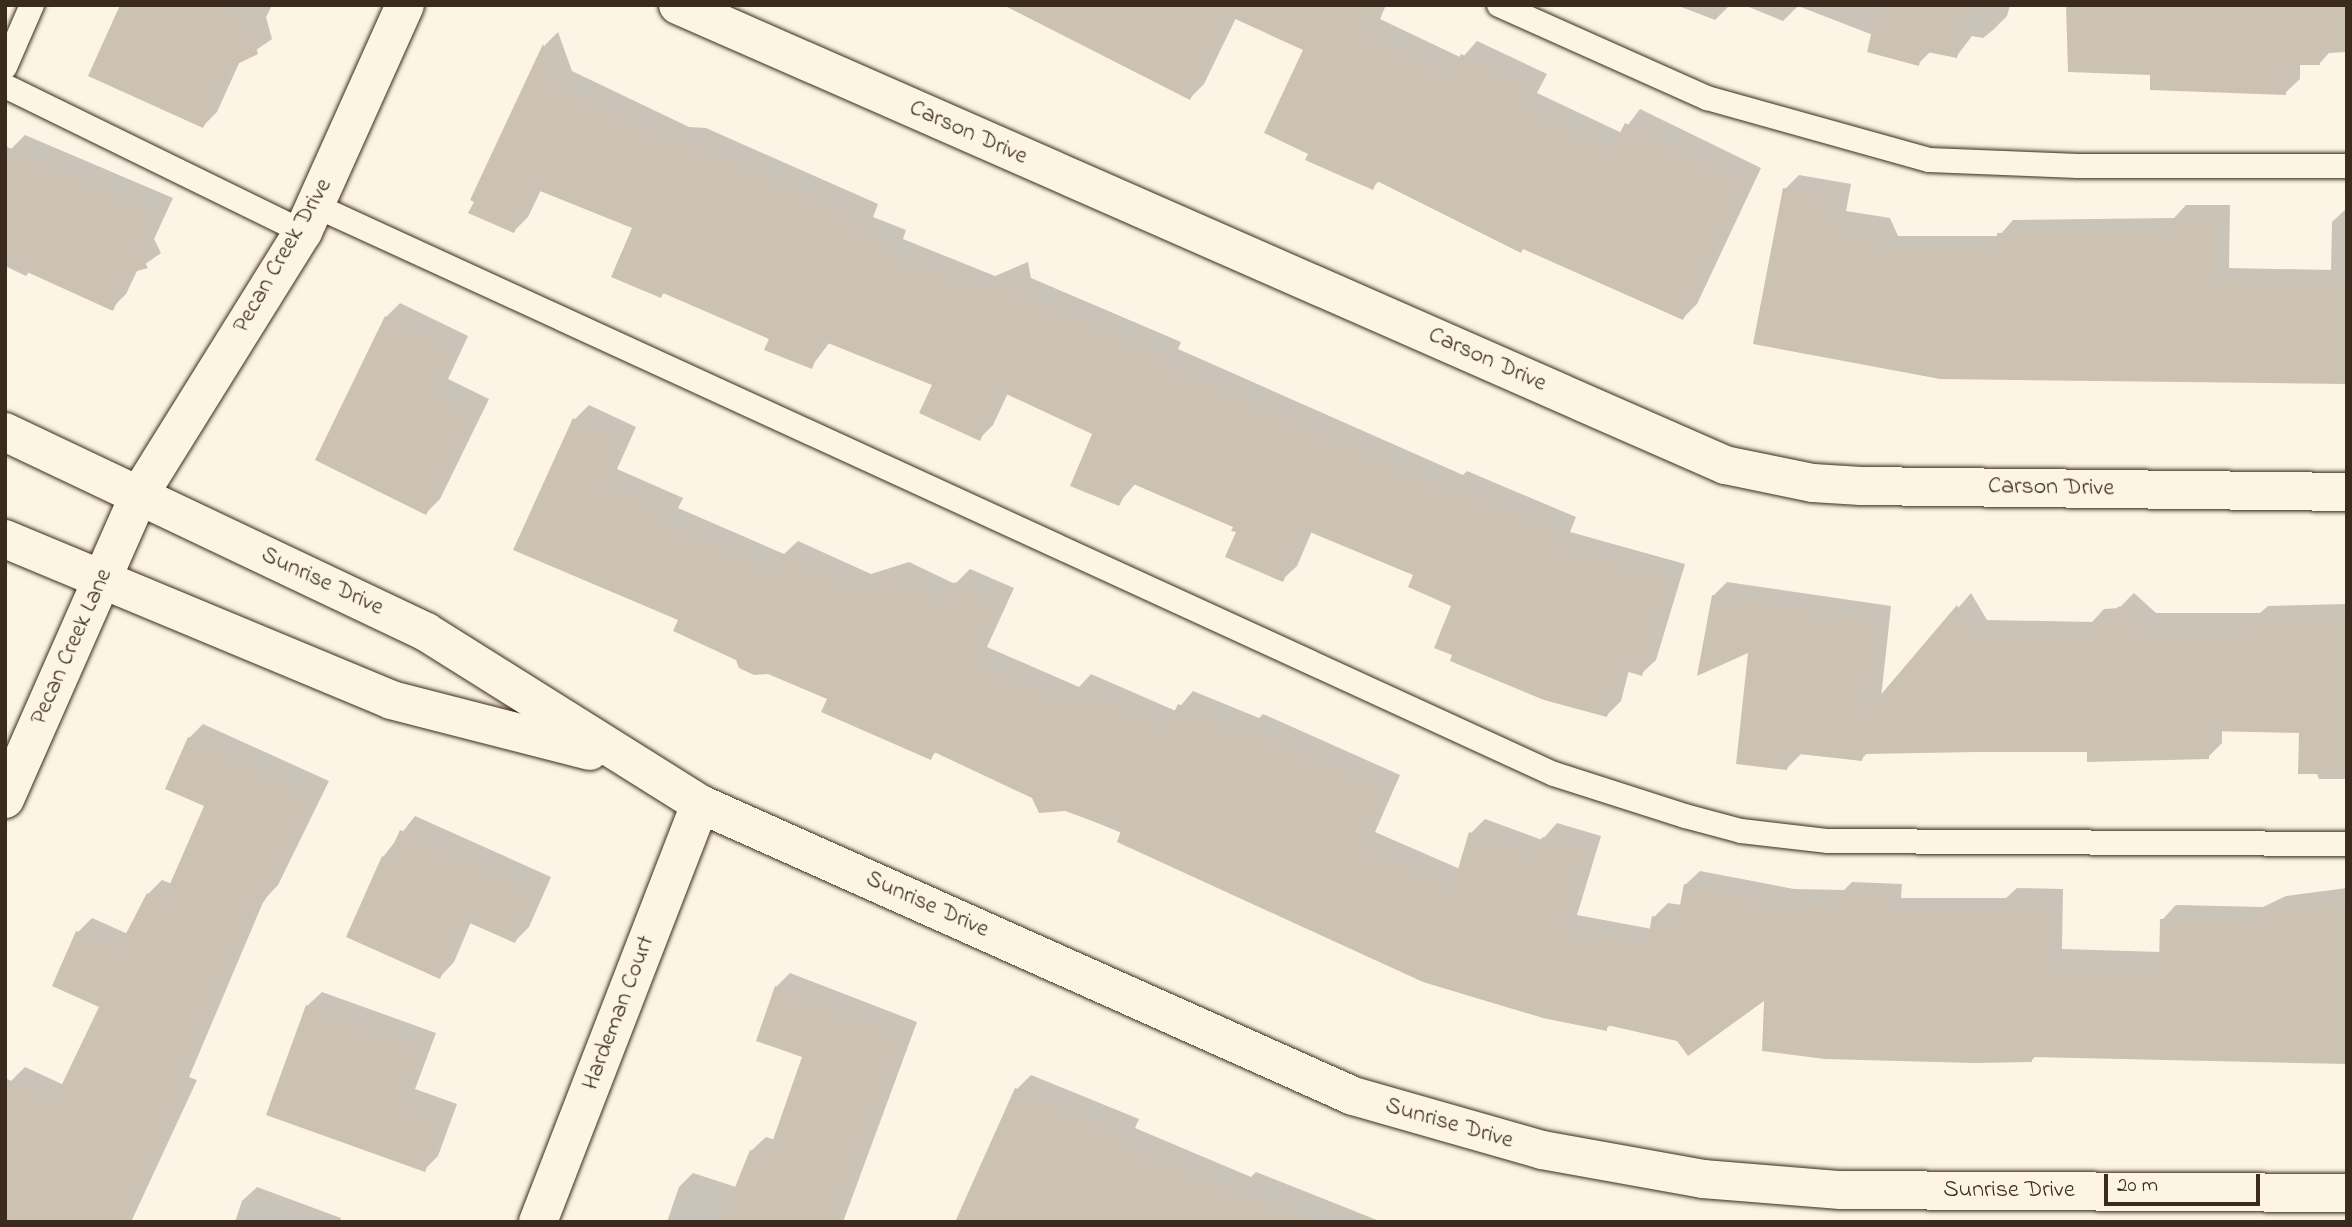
<!DOCTYPE html>
<style>
body{margin:0}
#map{position:relative;width:2352px;height:1227px;overflow:hidden;background:#fcf5e5;font-family:"Indie Flower",sans-serif}
div>[style]{position:absolute}
[style*='--x']{left:calc(var(--x)*1px);top:calc(var(--y)*1px);width:calc(var(--w)*1px);rotate:calc(var(--a)*1deg)}
.shadow>*{inset:0;background:#0003}
.building>*{inset:0;background:#ccc2b3}
.roads{filter:drop-shadow(0 0 2px #3b2a1e) drop-shadow(0 0 2px #3b2a1e)}
.lane>*{height:24px;margin:-12px;padding:0 12px;transform-origin:12px;border-radius:12px;background:#fcf5e5}
.street>*{height:38px;margin:-19px;padding:0 19px;transform-origin:19px;border-radius:19px;background:#fcf5e5}
span{translate:-50% -50%;white-space:nowrap;text-align:center;line-height:1.15;-webkit-text-stroke:7px #fcf5e5;paint-order:stroke}
.street-label{font-size:24px;color:#3b2a1e}
.frame{position:absolute;inset:0;border:7px solid #3b2a1e;pointer-events:none}
.scale{position:absolute;left:2104px;top:1174px;width:156px;height:32px;box-sizing:border-box;border:4px solid #3b2a1e;border-top:0;padding-left:9px;font-size:21px;line-height:24px;white-space:nowrap;color:#3b2a1e;-webkit-text-stroke:5px #fcf5e5;paint-order:stroke}
</style>
<div id="map">
<div class="shadow">
<div style="clip-path:polygon(122px 5px,272px 5px,266px 17px,272px 39px,240px 61px,217px 112px,203px 126px)"></div>
<div style="clip-path:polygon(1007px 5px,1386px 5px,1380px 19px,1462px 58px,1477px 41px,1547px 74px,1537px 93px,1622px 133px,1640px 109px,1761px 168px,1697px 304px,1683px 318px,1379px 181px,1372px 188px,1305px 49px,1236px 18px,1204px 84px,1190px 98px)"></div>
<div style="clip-path:polygon(1676px 5px,1730px 5px,1715px 20px)"></div>
<div style="clip-path:polygon(1744px 5px,2010px 5px,2007px 16px,1993px 30px,1983px 38px,1972px 36px,1956px 57px,1931px 51px,1918px 64px,1873px 35px,1798px 6px,1783px 21px)"></div>
<div style="clip-path:polygon(2347px 5px,2347px 52px,2329px 53px,2320px 63px,2300px 63px,2300px 79px,2285px 93px,2151px 88px)"></div>
<div style="clip-path:polygon(558px 32px,572px 71px,689px 127px,706px 128px,878px 204px,873px 217px,906px 230px,903px 239px,995px 276px,1028px 262px,1031px 278px,1181px 342px,1178px 349px,1463px 475px,1467px 471px,1576px 517px,1570px 532px,1685px 564px,1656px 660px,1641px 674px,1629px 670px,1621px 701px,1607px 715px,1415px 574px,1312px 531px,1297px 566px,1282px 580px,1235px 526px,1136px 483px,1118px 504px,1094px 433px,1008px 393px,993px 425px,979px 439px,934px 384px,830px 342px,811px 367px,771px 338px,665px 292px,661px 296px,634px 227px,541px 190px,528px 217px,514px 231px,472px 199px,545px 45px)"></div>
<div style="clip-path:polygon(25px 135px,173px 198px,154px 239px,161px 253px,138px 269px,126px 294px,112px 308px,30px 271px,26px 276px,5px 266px,11px 149px)"></div>
<div style="clip-path:polygon(1799px 175px,1851px 184px,1846px 211px,1890px 218px,1898px 236px,1999px 236px,2013px 220px,2174px 218px,2186px 205px,2230px 205px,2229px 268px,2331px 270px,2332px 222px,2347px 208px,2347px 382px,1940px 377px,1785px 189px)"></div>
<div style="clip-path:polygon(400px 303px,468px 336px,448px 379px,489px 399px,440px 499px,426px 513px,386px 317px)"></div>
<div style="clip-path:polygon(589px 405px,636px 427px,617px 469px,683px 498px,678px 508px,784px 554px,798px 541px,871px 574px,909px 562px,955px 584px,970px 569px,1014px 588px,987px 647px,1079px 687px,1091px 674px,1176px 711px,1193px 691px,1259px 718px,1263px 714px,1400px 775px,1375px 832px,1460px 869px,1471px 833px,1485px 819px,1542px 840px,1557px 823px,1601px 836px,1577px 915px,1652px 929px,1654px 917px,1668px 903px,1682px 905px,1685px 885px,1700px 871px,1794px 889px,1844px 890px,1852px 882px,1902px 884px,1901px 898px,2006px 898px,2017px 888px,2063px 889px,2062px 949px,2161px 952px,2162px 920px,2176px 905px,2263px 907px,2286px 896px,2347px 888px,2347px 1060px,2036px 1056px,2032px 1060px,1766px 998px,1678px 1039px,1611px 1024px,1606px 1029px,1033px 797px,937px 751px,930px 758px,829px 698px,737px 658px,680px 620px,515px 549px,575px 419px)"></div>
<div style="clip-path:polygon(1727px 582px,1891px 606px,1881px 698px,1971px 593px,1987px 620px,2092px 622px,2104px 609px,2119px 608px,2134px 593px,2156px 613px,2260px 613px,2268px 606px,2347px 604px,2347px 779px,2319px 779px,2301px 731px,2222px 729px,2222px 743px,2208px 757px,2089px 751px,1868px 752px,1861px 760px,1802px 753px,1787px 768px,1750px 650px,1713px 596px)"></div>
<div style="clip-path:polygon(203px 724px,329px 781px,278px 885px,264px 900px,189px 1077px,197px 1080px,131px 1222px,5px 1222px,11px 1081px,25px 1067px,64px 1085px,102px 1006px,78px 932px,92px 918px,128px 934px,148px 894px,162px 880px,172px 884px,206px 805px,189px 738px)"></div>
<div style="clip-path:polygon(415px 816px,551px 877px,529px 927px,515px 941px,471px 922px,454px 962px,440px 977px,383px 857px)"></div>
<div style="clip-path:polygon(790px 973px,917px 1022px,843px 1222px,667px 1222px,679px 1187px,693px 1173px,736px 1187px,751px 1151px,766px 1137px,775px 1140px,804px 1056px,776px 987px)"></div>
<div style="clip-path:polygon(322px 992px,436px 1033px,415px 1089px,457px 1104px,438px 1156px,424px 1170px,307px 1006px)"></div>
<div style="clip-path:polygon(1031px 1075px,1139px 1119px,1135px 1128px,1251px 1177px,1256px 1172px,1382px 1222px,972px 1222px,1017px 1089px)"></div>
<div style="clip-path:polygon(257px 1187px,341px 1218px,340px 1222px,235px 1222px,242px 1201px)"></div>
</div>
<div class="building">
<div style="clip-path:polygon(120px 5px,221px 5px,249px 18px,258px 54px,231px 67px,203px 128px,88px 76px)"></div>
<div style="clip-path:polygon(1003px 5px,1380px 5px,1367px 34px,1452px 74px,1461px 54px,1534px 89px,1525px 108px,1612px 149px,1625px 123px,1748px 182px,1683px 320px,1523px 249px,1521px 253px,1377px 181px,1373px 190px,1305px 160px,1308px 154px,1264px 133px,1303px 50px,1231px 17px,1190px 100px)"></div>
<div style="clip-path:polygon(1878px 5px,1970px 5px,1957px 58px,1922px 51px,1919px 66px,1867px 52px)"></div>
<div style="clip-path:polygon(2066px 5px,2347px 5px,2347px 51px,2320px 51px,2320px 65px,2286px 65px,2286px 95px,2150px 90px,2150px 75px,2068px 72px)"></div>
<div style="clip-path:polygon(543px 44px,558px 85px,675px 141px,677px 137px,691px 142px,865px 219px,860px 231px,893px 245px,890px 253px,980px 289px,1014px 275px,1017px 292px,1168px 357px,1165px 363px,1450px 489px,1451px 484px,1563px 532px,1557px 546px,1672px 578px,1642px 676px,1619px 669px,1607px 717px,1544px 700px,1450px 661px,1452px 655px,1434px 648px,1451px 606px,1408px 587px,1413px 575px,1305px 530px,1283px 582px,1225px 557px,1236px 532px,1231px 531px,1233px 527px,1131px 483px,1119px 506px,1070px 486px,1092px 434px,1002px 392px,980px 441px,919px 413px,932px 385px,823px 341px,812px 369px,764px 350px,769px 339px,663px 293px,661px 298px,611px 277px,632px 228px,535px 189px,514px 233px,468px 213px,474px 202px,470px 200px)"></div>
<div style="clip-path:polygon(5px 146px,160px 213px,140px 254px,148px 268px,130px 273px,113px 311px,5px 262px)"></div>
<div style="clip-path:polygon(1783px 188px,1838px 198px,1833px 225px,1876px 232px,1884px 249px,1997px 249px,1997px 233px,2170px 231px,2170px 219px,2217px 219px,2216px 281px,2347px 284px,2347px 384px,1940px 379px,1753px 344px)"></div>
<div style="clip-path:polygon(385px 316px,455px 350px,435px 393px,477px 414px,426px 515px,315px 460px)"></div>
<div style="clip-path:polygon(573px 418px,624px 442px,604px 483px,670px 512px,665px 523px,775px 570px,782px 554px,856px 587px,894px 576px,946px 600px,954px 582px,1001px 603px,974px 662px,1069px 702px,1076px 688px,1167px 727px,1178px 704px,1246px 732px,1248px 727px,1387px 790px,1362px 846px,1453px 886px,1469px 832px,1535px 856px,1542px 837px,1588px 850px,1564px 929px,1647px 944px,1652px 916px,1677px 921px,1684px 884px,1779px 902px,1836px 904px,1836px 895px,1889px 897px,1888px 912px,2001px 912px,2001px 902px,2049px 902px,2049px 963px,2159px 966px,2160px 919px,2248px 920px,2271px 909px,2347px 904px,2347px 1064px,2032px 1057px,2032px 1062px,1973px 1063px,1825px 1059px,1762px 1051px,1764px 1001px,1688px 1056px,1677px 1041px,1607px 1025px,1607px 1031px,1543px 1018px,1423px 982px,1117px 842px,1121px 831px,1065px 811px,1039px 813px,1032px 798px,934px 752px,931px 760px,821px 712px,827px 699px,768px 674px,754px 675px,739px 668px,736px 660px,673px 631px,678px 620px,513px 550px)"></div>
<div style="clip-path:polygon(1712px 595px,1878px 620px,1867px 711px,1957px 605px,1973px 634px,2088px 635px,2088px 623px,2103px 622px,2119px 606px,2141px 627px,2252px 627px,2252px 619px,2347px 619px,2347px 774px,2298px 774px,2299px 733px,2209px 731px,2209px 759px,2087px 762px,2087px 752px,1976px 752px,1863px 754px,1862px 761px,1790px 753px,1787px 770px,1736px 764px,1748px 653px,1697px 676px)"></div>
<div style="clip-path:polygon(188px 737px,316px 796px,264px 902px,257px 899px,176px 1091px,184px 1095px,125px 1222px,5px 1222px,5px 1078px,54px 1101px,99px 1007px,52px 986px,76px 931px,118px 949px,147px 893px,163px 900px,204px 806px,165px 789px)"></div>
<div style="clip-path:polygon(400px 830px,538px 891px,515px 943px,465px 921px,440px 979px,346px 937px,382px 856px,387px 859px)"></div>
<div style="clip-path:polygon(775px 986px,904px 1036px,833px 1222px,721px 1222px,750px 1150px,767px 1157px,802px 1057px,756px 1041px)"></div>
<div style="clip-path:polygon(306px 1005px,423px 1047px,402px 1103px,444px 1118px,425px 1172px,266px 1115px)"></div>
<div style="clip-path:polygon(1015px 1088px,1126px 1134px,1122px 1143px,1310px 1222px,955px 1222px)"></div>
</div>
<div class="roads">
<div class="lane">
<div style="--x:1499;--y:5;--w:228;--a:24.1"></div>
<div style="--x:1707;--y:98;--w:230;--a:15.6"></div>
<div style="--x:1929;--y:160;--w:149;--a:2.3"></div>
<div style="--x:2078;--y:166;--w:269;--a:0"></div>
<div style="--x:5;--y:67;--w:68;--a:-66.5"></div>
<div style="--x:5;--y:86;--w:332;--a:26.1"></div>
<div style="--x:316;--y:206;--w:1362;--a:24.65"></div>
<div style="--x:1554;--y:774;--w:138;--a:17.8"></div>
<div style="--x:1685;--y:816;--w:58;--a:15"></div>
<div style="--x:1741;--y:831;--w:88;--a:6.6"></div>
<div style="--x:1828;--y:841;--w:519;--a:0.33"></div>
</div>
<div class="street">
<div style="--x:678;--y:5;--w:1144;--a:23.72"></div>
<div style="--x:1725;--y:465;--w:90;--a:11.6"></div>
<div style="--x:1813;--y:483;--w:48;--a:3.6"></div>
<div style="--x:1861;--y:486;--w:486;--a:0.7"></div>
<div style="--x:5;--y:432;--w:466;--a:25.4"></div>
<div style="--x:426;--y:632;--w:324;--a:32.1"></div>
<div style="--x:700;--y:804;--w:715;--a:24.09"></div>
<div style="--x:1353;--y:1096;--w:197;--a:15.9"></div>
<div style="--x:1542;--y:1150;--w:164;--a:10.2"></div>
<div style="--x:1703;--y:1179;--w:138;--a:4.6"></div>
<div style="--x:1841;--y:1190;--w:506;--a:0.34"></div>
<div style="--x:5;--y:539;--w:418;--a:22.6"></div>
<div style="--x:391;--y:700;--w:205;--a:14.4"></div>
<div style="--x:5;--y:799;--w:332;--a:-66.2"></div>
<div style="--x:139;--y:495;--w:310;--a:-58.1"></div>
<div style="--x:303;--y:232;--w:249;--a:-65.8"></div>
<div style="--x:538;--y:1222;--w:448;--a:-68.8"></div>
</div>
</div>
<div class="street-label">
<span style="left:968px;top:133px;rotate:24deg">Carson Drive</span>
<span style="left:283px;top:256px;rotate:-60deg">Pecan Creek Drive</span>
<span style="left:1487px;top:360px;rotate:24deg">Carson Drive</span>
<span style="left:2051px;top:488px;rotate:1deg">Carson Drive</span>
<span style="left:322px;top:582px;rotate:25deg">Sunrise Drive</span>
<span style="left:72px;top:647px;rotate:-66deg">Pecan Creek Lane</span>
<span style="left:927px;top:905px;rotate:24deg">Sunrise Drive</span>
<span style="left:619px;top:1013px;rotate:-69deg">Hardeman Court</span>
<span style="left:1449px;top:1124px;rotate:16deg">Sunrise Drive</span>
<span style="left:2009px;top:1191px">Sunrise Drive</span>
</div>
<div class="frame"></div>
<div class="scale">20 m</div>
</div>
